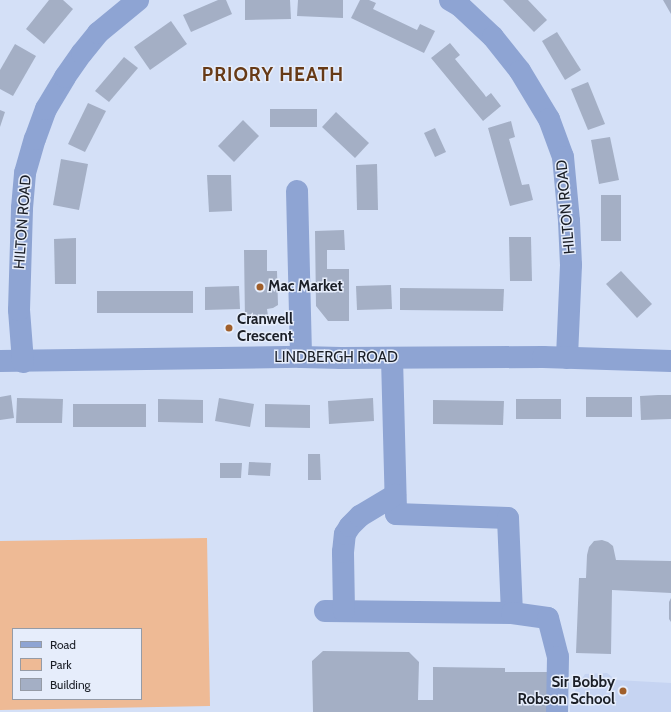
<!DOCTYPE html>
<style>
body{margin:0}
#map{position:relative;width:671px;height:712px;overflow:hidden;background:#d4e0f7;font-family:Cabin,sans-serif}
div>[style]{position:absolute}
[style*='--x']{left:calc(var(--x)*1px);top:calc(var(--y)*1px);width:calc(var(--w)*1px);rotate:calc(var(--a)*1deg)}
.built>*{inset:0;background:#c6d4f2}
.green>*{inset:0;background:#eeba95}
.building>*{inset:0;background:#a4afc5}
.minor>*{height:22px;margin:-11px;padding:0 11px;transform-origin:11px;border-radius:11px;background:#8ea4d3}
.dots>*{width:11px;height:11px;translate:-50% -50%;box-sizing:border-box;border:2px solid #e6edfb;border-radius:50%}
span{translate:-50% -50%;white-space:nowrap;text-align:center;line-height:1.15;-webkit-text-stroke:3px #e6edfb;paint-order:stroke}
.street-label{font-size:15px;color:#1b1f27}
.poi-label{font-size:15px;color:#1b1f27;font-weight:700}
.left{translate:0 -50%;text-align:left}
.right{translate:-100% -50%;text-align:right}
.district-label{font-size:19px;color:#673a16;font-weight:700;letter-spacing:1px}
.legend{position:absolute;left:12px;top:628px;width:130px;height:72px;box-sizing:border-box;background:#e6edfb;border:1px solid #959ba6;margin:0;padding:5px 7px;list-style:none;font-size:12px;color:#1b1f27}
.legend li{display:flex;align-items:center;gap:8px;height:20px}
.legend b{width:20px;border:1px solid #959ba6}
</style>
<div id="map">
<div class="built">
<div style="clip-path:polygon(607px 673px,616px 680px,671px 683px,671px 712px,570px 712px,570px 699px,585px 674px)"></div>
</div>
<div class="green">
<div style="clip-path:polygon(evenodd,207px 538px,210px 706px,0 710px,0 541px,207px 538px,13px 629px,141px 629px,141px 699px,13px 699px,13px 629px)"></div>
</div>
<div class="building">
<div style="clip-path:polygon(49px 0,63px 0,73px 9px,44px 44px,26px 29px)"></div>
<div style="clip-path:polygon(218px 0,226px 0,232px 14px,191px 32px,183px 15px)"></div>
<div style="clip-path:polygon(245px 0,290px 0,291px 19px,245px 20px)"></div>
<div style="clip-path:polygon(298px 0,343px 0,343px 18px,297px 16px)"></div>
<div style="clip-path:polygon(360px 0,369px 0,376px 3px,373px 9px,417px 30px,420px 24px,435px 31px,424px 53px,351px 18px)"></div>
<div style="clip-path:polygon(503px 0,528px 0,547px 20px,534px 32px)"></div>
<div style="clip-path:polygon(663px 0,671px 0,671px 14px)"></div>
<div style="clip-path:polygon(171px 21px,187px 44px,150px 70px,134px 47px)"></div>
<div style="clip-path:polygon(557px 32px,581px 70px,565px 80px,542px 41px)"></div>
<div style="clip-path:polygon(450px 43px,460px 55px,455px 59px,484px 94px,486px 97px,491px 93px,501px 106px,483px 121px,431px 58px)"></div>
<div style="clip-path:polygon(15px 44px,36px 56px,13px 96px,0 89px,0 70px)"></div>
<div style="clip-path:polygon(124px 57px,138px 68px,109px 102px,95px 91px)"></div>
<div style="clip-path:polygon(588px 82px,605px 124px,588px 130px,571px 89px)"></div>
<div style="clip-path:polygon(88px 103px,106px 111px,85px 152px,68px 144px)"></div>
<div style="clip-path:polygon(270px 109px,317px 109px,317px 127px,270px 127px)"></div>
<div style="clip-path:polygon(0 110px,5px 112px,0 127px)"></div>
<div style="clip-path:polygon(336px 112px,369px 143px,355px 158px,322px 127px)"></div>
<div style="clip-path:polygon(243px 120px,259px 136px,234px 162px,218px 146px)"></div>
<div style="clip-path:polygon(511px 121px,515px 137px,509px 139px,522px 185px,529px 184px,533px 200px,510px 206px,488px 128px)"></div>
<div style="clip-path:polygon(435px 128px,446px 152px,435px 157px,424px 133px)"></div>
<div style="clip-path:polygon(610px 137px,619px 180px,599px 184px,591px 140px)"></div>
<div style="clip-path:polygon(61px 159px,88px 164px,79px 210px,53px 205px)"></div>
<div style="clip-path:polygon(377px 164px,378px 210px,357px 210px,356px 165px)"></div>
<div style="clip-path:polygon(207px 175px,231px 175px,232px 211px,209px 212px)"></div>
<div style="clip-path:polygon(601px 195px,621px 195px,621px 241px,601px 241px)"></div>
<div style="clip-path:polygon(344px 230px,345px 250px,327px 250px,327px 269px,349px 269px,349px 321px,328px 321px,316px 306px,315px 231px)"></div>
<div style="clip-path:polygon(509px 237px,531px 237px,532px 281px,510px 281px)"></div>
<div style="clip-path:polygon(76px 238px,76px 284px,55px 284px,54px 239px)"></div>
<div style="clip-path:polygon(244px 250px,267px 250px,267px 271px,277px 271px,278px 305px,273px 308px,267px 309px,268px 316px,264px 319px,245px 320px)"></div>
<div style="clip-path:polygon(621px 271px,652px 304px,637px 318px,606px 284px)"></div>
<div style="clip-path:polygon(391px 285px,392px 309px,357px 310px,356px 286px)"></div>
<div style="clip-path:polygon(239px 286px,240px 309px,205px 310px,205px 287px)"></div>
<div style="clip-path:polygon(400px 288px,504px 289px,503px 311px,400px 310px)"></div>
<div style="clip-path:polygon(97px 291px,193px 291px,193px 313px,97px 313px)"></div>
<div style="clip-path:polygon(11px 395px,14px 418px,0 420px,0 397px)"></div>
<div style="clip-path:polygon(658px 395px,671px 395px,671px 419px,641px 420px,640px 396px)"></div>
<div style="clip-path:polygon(586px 397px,632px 397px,632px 417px,586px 417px)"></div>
<div style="clip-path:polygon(17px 398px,63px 399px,62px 423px,16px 423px)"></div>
<div style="clip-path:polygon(219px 398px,254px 404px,250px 427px,215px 421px)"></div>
<div style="clip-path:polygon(373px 398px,374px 421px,329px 424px,328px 401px)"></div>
<div style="clip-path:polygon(158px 399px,203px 400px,203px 423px,158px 422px)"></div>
<div style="clip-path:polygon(516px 399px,561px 399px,561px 419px,516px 419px)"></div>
<div style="clip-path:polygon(433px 400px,504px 401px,503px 425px,433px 424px)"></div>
<div style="clip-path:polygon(73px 404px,146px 404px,146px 427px,73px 427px)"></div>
<div style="clip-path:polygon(265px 404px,310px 405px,310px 428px,265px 427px)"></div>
<div style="clip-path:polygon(308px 454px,320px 454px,321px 480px,308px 480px)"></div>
<div style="clip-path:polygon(249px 462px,271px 463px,270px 476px,248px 475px)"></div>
<div style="clip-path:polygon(220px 463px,242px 463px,241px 478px,220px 478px)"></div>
<div style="clip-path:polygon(602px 540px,608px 542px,613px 546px,616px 560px,671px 561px,671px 593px,612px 590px,611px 654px,576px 653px,579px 578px,586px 578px,587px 555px,589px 547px,594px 541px)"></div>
<div style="clip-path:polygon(671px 598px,671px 622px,669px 619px,669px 602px)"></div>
<div style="clip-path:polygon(323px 651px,409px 652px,419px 662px,418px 700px,433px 700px,433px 667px,505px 668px,505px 672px,551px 672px,551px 712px,313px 712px,312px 661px)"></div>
</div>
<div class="minor">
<div style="--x:450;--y:0;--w:12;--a:31"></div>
<div style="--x:460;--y:6;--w:45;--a:43.2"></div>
<div style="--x:493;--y:37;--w:43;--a:51.5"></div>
<div style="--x:520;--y:71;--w:56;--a:58.9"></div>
<div style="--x:549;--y:119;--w:40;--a:69.8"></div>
<div style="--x:563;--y:157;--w:64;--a:84.6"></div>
<div style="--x:569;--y:221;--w:44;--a:87.4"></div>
<div style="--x:571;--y:265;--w:93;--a:92.5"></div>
<div style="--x:297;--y:191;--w:166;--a:88.6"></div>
<div style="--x:392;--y:358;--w:156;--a:88.5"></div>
<div style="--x:396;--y:514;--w:112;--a:2"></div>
<div style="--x:508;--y:518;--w:95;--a:87.6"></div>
<div style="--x:0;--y:361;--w:301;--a:-0.8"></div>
<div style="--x:301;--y:357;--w:40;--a:1.4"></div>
<div style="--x:341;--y:358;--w:202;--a:-0.3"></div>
<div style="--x:543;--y:357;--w:128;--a:1.8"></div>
<div style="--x:23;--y:362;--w:52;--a:-94.4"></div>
<div style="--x:19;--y:310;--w:102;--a:-88.3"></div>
<div style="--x:22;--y:208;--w:35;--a:-85"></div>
<div style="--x:25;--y:173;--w:35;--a:-74"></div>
<div style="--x:35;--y:139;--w:32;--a:-70"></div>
<div style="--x:46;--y:109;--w:37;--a:-59"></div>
<div style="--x:65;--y:77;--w:29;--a:-55"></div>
<div style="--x:82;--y:53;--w:26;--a:-51"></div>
<div style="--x:98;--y:33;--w:52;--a:-39.5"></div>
<div style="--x:325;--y:611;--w:187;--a:0.6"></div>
<div style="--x:512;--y:613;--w:36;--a:8"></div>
<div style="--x:548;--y:618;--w:40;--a:75.6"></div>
<div style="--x:558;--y:657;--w:55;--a:91"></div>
<div style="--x:344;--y:611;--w:59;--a:-91"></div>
<div style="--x:343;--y:552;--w:18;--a:-84"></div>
<div style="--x:345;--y:534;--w:9;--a:-58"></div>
<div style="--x:350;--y:526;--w:14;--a:-45"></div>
<div style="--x:360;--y:516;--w:41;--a:-31"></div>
</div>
<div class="dots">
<div style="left:260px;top:287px;background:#a05f2b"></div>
<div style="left:229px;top:328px;background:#a05f2b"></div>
<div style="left:623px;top:691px;background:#a05f2b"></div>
</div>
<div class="street-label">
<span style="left:566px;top:207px;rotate:-95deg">HILTON ROAD</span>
<span style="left:23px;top:222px;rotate:-86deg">HILTON ROAD</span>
<span style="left:336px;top:358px">LINDBERGH ROAD</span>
</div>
<div class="poi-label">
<span class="left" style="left:268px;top:287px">Mac Market</span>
<span class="left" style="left:237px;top:328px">Cranwell<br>Crescent</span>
<span class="right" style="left:615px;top:691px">Sir Bobby<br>Robson School</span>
</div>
<div class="district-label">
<span style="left:273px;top:75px">PRIORY HEATH</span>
</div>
<ul class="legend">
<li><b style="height:5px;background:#8ea4d3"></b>Road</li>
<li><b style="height:11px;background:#eeba95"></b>Park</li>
<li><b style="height:11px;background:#a4afc5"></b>Building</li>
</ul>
</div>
